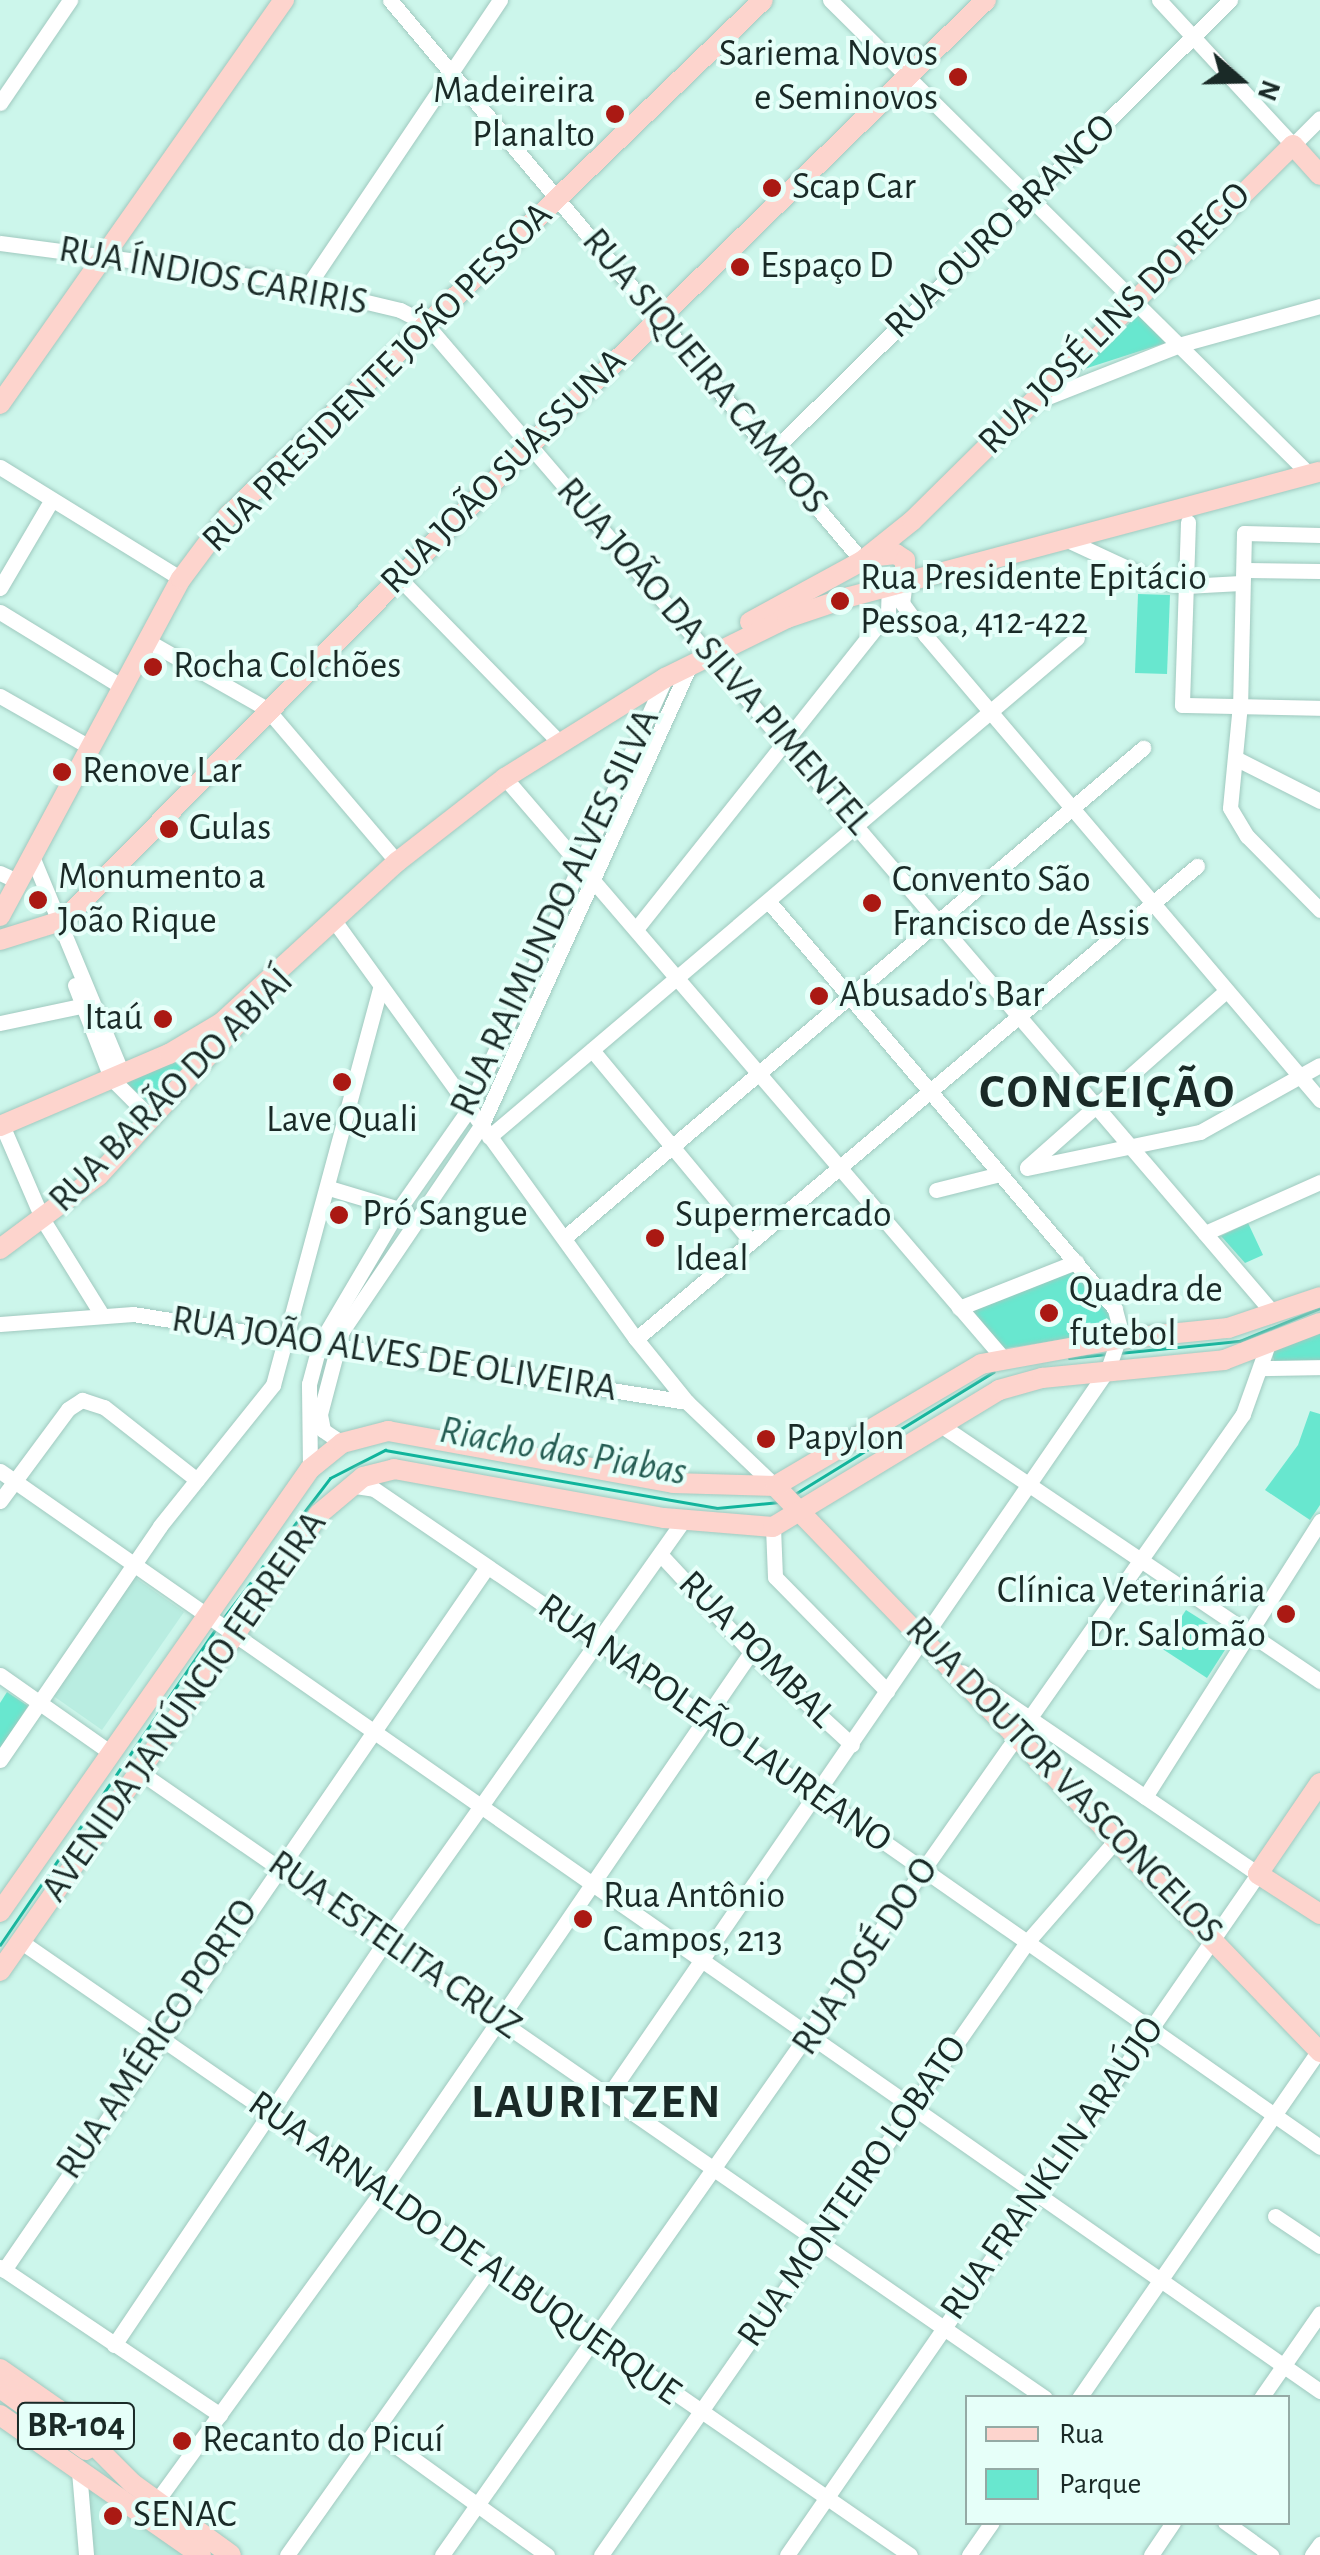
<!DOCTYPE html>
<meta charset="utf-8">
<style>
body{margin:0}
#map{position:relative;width:1320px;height:2555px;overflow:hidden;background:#ccf6eb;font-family:"Alegreya Sans",sans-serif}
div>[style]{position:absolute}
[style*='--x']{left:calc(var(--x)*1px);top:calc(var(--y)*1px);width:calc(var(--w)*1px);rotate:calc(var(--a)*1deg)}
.built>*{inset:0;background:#b9ede1}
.green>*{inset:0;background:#68e7cf}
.stream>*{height:2.5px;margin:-1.25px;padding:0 1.25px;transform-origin:1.25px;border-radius:1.25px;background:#10b49c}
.roads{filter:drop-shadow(0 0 2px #a0c9bf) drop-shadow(0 0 2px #a0c9bf)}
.minor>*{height:15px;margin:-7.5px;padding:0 7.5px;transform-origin:7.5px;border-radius:7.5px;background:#fff}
.major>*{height:20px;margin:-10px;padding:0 10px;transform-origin:10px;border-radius:10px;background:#fdd4cd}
.dots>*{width:28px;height:28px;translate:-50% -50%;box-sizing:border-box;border:5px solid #e6fff9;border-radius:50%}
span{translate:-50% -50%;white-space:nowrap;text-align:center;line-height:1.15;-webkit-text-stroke:8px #e6fff9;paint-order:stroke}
.shield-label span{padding:2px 8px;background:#e6fff9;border:2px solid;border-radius:8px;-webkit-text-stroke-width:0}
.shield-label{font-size:35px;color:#1a2a27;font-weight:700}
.poi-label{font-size:38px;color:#1a2a27}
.right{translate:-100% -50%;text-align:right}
.left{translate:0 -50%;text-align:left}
.street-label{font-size:38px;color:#1a2a27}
.water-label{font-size:40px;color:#255d53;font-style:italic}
.district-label{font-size:48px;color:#1a2a27;font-weight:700;letter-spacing:2.5px}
.legend{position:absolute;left:965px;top:2395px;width:325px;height:130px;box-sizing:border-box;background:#e6fff9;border:2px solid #94aaa5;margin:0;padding:12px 18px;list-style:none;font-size:30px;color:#1a2a27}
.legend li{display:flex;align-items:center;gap:20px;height:50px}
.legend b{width:50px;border:2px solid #94aaa5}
.north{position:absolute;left:1190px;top:30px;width:100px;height:100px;-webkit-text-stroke:8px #e6fff9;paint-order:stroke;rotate:110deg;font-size:28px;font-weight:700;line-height:40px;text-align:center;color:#1a2a27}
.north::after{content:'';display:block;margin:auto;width:35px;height:45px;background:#1a2a27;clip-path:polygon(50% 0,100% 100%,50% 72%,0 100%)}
</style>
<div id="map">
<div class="built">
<div style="clip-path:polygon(134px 1577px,184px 1612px,102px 1730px,52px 1695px)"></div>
<div style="clip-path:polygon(83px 2478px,195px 2555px,89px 2555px)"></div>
</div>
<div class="green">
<div style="clip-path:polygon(1138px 315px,1168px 342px,1078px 371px)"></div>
<div style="clip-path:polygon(1138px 594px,1170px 595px,1167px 674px,1135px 673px)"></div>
<div style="clip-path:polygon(189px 1052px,190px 1065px,148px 1102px,125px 1082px)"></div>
<div style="clip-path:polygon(1248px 1223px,1263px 1255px,1245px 1263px,1221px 1236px)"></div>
<div style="clip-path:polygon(1071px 1270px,1113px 1316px,1110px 1332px,1001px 1349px,968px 1310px)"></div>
<div style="clip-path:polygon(1320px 1327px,1320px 1363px,1275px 1364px,1271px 1349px)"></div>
<div style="clip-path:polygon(1310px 1411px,1320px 1414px,1320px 1505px,1310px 1520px,1265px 1490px,1298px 1445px)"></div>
<div style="clip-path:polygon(1186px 1610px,1232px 1639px,1207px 1678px,1161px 1648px)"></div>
<div style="clip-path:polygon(7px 1692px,28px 1706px,0 1750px,0 1703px)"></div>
</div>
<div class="stream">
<div style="--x:1119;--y:1353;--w:122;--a:-5.7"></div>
<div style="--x:1240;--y:1341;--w:87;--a:-22.4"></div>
<div style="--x:1069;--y:1358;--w:37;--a:-6"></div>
<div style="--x:795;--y:1494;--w:233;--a:-31.6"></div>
<div style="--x:222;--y:1620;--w:178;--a:-52.7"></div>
<div style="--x:330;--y:1478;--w:62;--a:-27"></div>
<div style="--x:385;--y:1450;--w:337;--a:9.9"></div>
<div style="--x:717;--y:1508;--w:62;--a:-5.5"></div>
<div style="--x:0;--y:1945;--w:380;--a:-55.7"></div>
</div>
<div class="roads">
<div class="minor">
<div style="--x:390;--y:0;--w:733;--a:49.92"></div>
<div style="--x:830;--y:0;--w:675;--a:44.7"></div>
<div style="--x:1159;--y:0;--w:197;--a:47.3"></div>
<div style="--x:1293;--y:145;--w:38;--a:-45"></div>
<div style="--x:0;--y:103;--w:125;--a:-55.8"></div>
<div style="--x:0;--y:243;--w:268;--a:7.5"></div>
<div style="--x:266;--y:278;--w:138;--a:13.4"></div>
<div style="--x:400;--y:310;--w:27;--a:27"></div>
<div style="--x:424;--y:322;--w:1305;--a:49.41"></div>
<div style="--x:307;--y:287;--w:346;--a:-56.1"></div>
<div style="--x:1040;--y:400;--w:153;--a:-21.5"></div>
<div style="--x:1182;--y:344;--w:143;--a:-15.4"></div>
<div style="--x:771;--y:453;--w:645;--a:-44.62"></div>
<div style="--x:0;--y:467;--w:213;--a:31.7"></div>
<div style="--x:1188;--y:522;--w:183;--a:91.9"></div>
<div style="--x:1182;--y:705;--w:138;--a:1.2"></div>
<div style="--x:1320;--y:535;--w:76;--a:-178.5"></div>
<div style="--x:1244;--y:533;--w:171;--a:91.3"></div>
<div style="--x:1240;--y:704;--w:104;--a:95.5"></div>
<div style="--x:1230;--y:808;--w:33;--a:59"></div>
<div style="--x:1247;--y:836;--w:104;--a:45.4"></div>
<div style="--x:1065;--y:539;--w:95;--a:24.9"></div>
<div style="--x:1151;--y:579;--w:35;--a:12"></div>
<div style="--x:1185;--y:586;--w:56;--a:-3.1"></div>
<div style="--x:1246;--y:570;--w:74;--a:0.8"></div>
<div style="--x:398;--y:577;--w:232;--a:45.7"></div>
<div style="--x:905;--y:582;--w:21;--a:98"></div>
<div style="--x:902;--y:603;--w:41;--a:54"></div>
<div style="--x:926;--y:636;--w:609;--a:49.66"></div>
<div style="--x:0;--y:588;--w:101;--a:-59.6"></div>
<div style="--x:0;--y:612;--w:145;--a:31.5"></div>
<div style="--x:151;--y:643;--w:133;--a:29.6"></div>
<div style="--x:267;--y:709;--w:201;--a:49.6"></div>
<div style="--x:0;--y:696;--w:105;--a:29.7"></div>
<div style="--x:1237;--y:759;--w:93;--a:26.8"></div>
<div style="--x:505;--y:778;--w:764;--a:49.35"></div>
<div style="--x:34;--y:861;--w:230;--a:67.5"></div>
<div style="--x:0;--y:873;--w:19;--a:25"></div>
<div style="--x:338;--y:926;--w:509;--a:54.19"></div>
<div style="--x:636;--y:1339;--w:81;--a:51"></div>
<div style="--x:687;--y:1402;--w:122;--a:43.7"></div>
<div style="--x:636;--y:929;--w:405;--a:-51.5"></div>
<div style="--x:888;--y:612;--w:24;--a:-88"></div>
<div style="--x:75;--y:985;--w:100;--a:68.8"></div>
<div style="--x:111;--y:1078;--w:57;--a:45"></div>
<div style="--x:0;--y:1023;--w:83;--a:-11.9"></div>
<div style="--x:592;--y:1050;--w:247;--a:50.3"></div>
<div style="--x:2;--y:1125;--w:103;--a:66.7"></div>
<div style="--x:43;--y:1220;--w:108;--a:58.2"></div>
<div style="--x:489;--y:1137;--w:771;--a:-40.32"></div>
<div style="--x:1027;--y:1167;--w:266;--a:-41.5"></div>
<div style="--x:1027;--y:1168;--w:177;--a:-11.8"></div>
<div style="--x:1200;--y:1132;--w:137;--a:-29.2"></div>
<div style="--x:329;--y:1188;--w:80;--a:16.6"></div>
<div style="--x:936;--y:1190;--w:66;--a:-14"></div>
<div style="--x:1205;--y:1233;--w:126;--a:-23.9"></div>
<div style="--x:564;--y:1238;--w:759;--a:-40.24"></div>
<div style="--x:959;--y:1308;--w:126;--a:-21.5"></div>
<div style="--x:0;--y:1324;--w:133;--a:-4.3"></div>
<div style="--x:133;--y:1314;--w:561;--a:9.03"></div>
<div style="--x:636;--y:1339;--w:734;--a:-40.14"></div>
<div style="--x:1264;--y:1368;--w:56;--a:-1"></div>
<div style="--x:939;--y:1424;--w:460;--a:34"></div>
<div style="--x:342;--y:1443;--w:23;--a:-146"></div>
<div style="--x:323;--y:1430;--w:16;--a:-101"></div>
<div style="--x:320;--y:1414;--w:86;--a:-75.2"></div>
<div style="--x:342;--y:1331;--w:250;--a:-55.9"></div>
<div style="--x:482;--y:1124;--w:502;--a:-65.63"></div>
<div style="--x:310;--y:1469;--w:85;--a:-90.7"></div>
<div style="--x:309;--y:1384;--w:42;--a:-75"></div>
<div style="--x:320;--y:1343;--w:156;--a:-59.5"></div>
<div style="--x:399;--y:1209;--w:122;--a:-55"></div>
<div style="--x:469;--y:1109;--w:473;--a:-65.5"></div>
<div style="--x:0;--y:1471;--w:1609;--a:34.88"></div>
<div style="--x:349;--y:1485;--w:25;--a:9"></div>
<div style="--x:374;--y:1489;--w:271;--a:34.3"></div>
<div style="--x:598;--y:1642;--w:881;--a:34.97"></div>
<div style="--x:0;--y:1501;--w:114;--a:-53.5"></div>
<div style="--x:68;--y:1409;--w:17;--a:-33"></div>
<div style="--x:82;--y:1400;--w:23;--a:18"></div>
<div style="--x:104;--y:1407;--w:118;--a:38.1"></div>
<div style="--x:773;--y:1527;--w:50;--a:87.7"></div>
<div style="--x:775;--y:1577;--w:160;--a:45.5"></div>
<div style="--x:660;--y:1554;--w:134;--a:47.1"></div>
<div style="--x:751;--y:1652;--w:137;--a:42.6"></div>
<div style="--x:0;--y:1675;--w:136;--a:35.1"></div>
<div style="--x:0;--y:1760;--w:283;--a:-55.6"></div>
<div style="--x:160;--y:1526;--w:181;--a:-51.3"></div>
<div style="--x:273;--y:1385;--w:411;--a:-74.9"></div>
<div style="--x:137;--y:1770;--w:1104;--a:34.67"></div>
<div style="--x:1145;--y:1797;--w:327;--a:-57.6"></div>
<div style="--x:20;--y:1941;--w:1081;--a:34.6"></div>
<div style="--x:608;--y:2096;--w:882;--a:-55.48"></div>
<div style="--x:1108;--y:1369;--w:39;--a:-71"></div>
<div style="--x:1121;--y:1332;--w:24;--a:-105"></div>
<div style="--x:1115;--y:1309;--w:533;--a:-130.36"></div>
<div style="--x:1275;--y:2216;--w:54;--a:33.7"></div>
<div style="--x:0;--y:2267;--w:265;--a:33.9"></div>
<div style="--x:4;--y:2270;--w:853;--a:-55.51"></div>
<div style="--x:114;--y:2345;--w:488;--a:-56.1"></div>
<div style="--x:386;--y:1940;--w:514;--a:-54.67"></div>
<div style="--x:1079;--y:2398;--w:425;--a:-55.4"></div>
<div style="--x:1261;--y:2398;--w:103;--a:-55.2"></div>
<div style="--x:375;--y:2431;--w:212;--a:35.8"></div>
<div style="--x:79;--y:2471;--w:84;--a:85.2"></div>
<div style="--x:156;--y:2502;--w:384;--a:-54"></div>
<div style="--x:382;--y:2191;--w:653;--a:-55.6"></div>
<div style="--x:1225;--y:2522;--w:57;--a:35.7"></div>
<div style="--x:287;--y:2555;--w:353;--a:-54.7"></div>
<div style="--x:442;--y:2555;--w:1394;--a:-54.93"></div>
<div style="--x:1243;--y:1414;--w:71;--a:-70.3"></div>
<div style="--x:601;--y:2555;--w:746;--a:-55.2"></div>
<div style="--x:1027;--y:1942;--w:137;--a:-48.9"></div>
<div style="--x:787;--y:2555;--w:828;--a:-55.33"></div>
<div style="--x:1258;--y:1874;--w:358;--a:-145.7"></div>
<div style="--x:969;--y:2555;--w:40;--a:-55.1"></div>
<div style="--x:1151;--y:2555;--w:40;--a:-56"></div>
<div style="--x:1312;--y:2555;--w:14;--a:-54"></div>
</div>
<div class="major">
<div style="--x:0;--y:404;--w:494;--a:-54.9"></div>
<div style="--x:867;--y:557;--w:29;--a:-6"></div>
<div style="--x:896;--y:554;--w:11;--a:34"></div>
<div style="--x:905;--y:560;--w:22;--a:90"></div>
<div style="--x:750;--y:622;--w:128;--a:-28.6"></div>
<div style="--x:862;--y:561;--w:64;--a:-38.7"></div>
<div style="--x:912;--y:521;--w:535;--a:-44.62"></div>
<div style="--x:1293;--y:145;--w:40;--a:48"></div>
<div style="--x:0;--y:916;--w:383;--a:-61.8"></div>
<div style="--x:181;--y:579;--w:79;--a:-53.3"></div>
<div style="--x:228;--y:516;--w:743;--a:-43.96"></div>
<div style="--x:0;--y:940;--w:67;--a:-17.4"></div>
<div style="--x:64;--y:920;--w:667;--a:-45.55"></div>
<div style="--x:531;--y:444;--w:636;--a:-44.3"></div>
<div style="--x:0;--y:1126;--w:184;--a:-23.1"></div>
<div style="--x:169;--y:1054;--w:61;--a:-30.8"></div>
<div style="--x:221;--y:1023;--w:239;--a:-42.5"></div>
<div style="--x:397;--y:862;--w:137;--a:-37.9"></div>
<div style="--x:505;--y:778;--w:189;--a:-32"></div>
<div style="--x:665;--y:678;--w:136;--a:-26.2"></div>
<div style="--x:787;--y:618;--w:65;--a:-18.7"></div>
<div style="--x:849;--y:597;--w:487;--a:-14.9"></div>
<div style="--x:0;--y:1249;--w:122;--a:-36.7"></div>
<div style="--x:98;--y:1176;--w:210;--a:-47.5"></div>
<div style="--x:775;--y:1486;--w:786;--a:46.08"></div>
<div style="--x:1320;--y:1783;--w:110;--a:124.3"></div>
<div style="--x:1258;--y:1874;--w:74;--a:32.8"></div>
<div style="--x:0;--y:1912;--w:541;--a:-55.02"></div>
<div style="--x:310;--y:1469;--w:41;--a:-39.1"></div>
<div style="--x:342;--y:1443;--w:48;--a:-14.6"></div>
<div style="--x:388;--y:1431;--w:290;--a:10.3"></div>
<div style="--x:673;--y:1483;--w:102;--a:1.7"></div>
<div style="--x:775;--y:1486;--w:239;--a:-30.6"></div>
<div style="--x:981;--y:1364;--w:140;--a:-10.3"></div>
<div style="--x:1119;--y:1339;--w:110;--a:-5.8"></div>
<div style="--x:1228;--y:1328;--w:97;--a:-18.6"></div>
<div style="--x:0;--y:1971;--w:557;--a:-55.08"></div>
<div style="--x:319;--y:1514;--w:57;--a:-40.1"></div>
<div style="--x:363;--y:1477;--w:32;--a:-14"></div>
<div style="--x:394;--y:1469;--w:274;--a:10.3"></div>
<div style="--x:664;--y:1518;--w:109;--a:4.7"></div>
<div style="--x:773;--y:1527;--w:264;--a:-31.2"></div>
<div style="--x:999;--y:1390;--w:45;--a:-15.6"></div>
<div style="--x:1042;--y:1378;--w:183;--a:-5.6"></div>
<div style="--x:1224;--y:1360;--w:103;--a:-21.1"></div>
<div style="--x:0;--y:2369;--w:72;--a:34.8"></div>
<div style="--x:59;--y:2410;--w:103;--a:45"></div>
<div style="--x:132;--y:2483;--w:122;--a:36"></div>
<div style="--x:0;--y:2388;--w:106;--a:35.8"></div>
<div style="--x:0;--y:2415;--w:245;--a:34.9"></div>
</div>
</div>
<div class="dots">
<div style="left:958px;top:77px;background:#aa1913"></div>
<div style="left:615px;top:114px;background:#aa1913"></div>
<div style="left:772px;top:188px;background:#aa1913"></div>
<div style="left:740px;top:267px;background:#aa1913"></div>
<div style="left:840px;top:601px;background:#aa1913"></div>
<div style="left:153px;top:667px;background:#aa1913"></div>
<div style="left:62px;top:772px;background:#aa1913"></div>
<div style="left:169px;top:829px;background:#aa1913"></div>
<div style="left:38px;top:900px;background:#aa1913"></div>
<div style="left:872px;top:903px;background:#aa1913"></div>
<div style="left:819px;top:996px;background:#aa1913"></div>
<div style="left:163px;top:1019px;background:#aa1913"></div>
<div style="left:342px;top:1082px;background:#aa1913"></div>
<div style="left:339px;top:1215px;background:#aa1913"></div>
<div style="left:655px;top:1238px;background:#aa1913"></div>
<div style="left:1049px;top:1313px;background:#aa1913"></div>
<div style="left:766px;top:1439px;background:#aa1913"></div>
<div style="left:1286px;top:1614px;background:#aa1913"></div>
<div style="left:583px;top:1919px;background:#aa1913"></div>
<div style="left:182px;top:2441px;background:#aa1913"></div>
<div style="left:113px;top:2516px;background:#aa1913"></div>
</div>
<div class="shield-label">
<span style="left:76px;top:2426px">BR-104</span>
</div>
<div class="poi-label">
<span class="right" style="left:938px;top:77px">Sariema Novos<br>e Seminovos</span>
<span class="right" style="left:595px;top:114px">Madeireira<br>Planalto</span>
<span class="left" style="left:792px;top:188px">Scap Car</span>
<span class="left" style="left:760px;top:267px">Espaço D</span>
<span class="left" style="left:860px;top:601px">Rua Presidente Epitácio<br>Pessoa, 412-422</span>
<span class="left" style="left:173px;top:667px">Rocha Colchões</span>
<span class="left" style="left:82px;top:772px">Renove Lar</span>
<span class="left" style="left:189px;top:829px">Gulas</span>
<span class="left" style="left:58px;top:900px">Monumento a<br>João Rique</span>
<span class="left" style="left:892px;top:903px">Convento São<br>Francisco de Assis</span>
<span class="left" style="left:839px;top:996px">Abusado's Bar</span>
<span class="right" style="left:143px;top:1019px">Itaú</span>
<span style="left:342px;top:1121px">Lave Quali</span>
<span class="left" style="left:362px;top:1215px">Pró Sangue</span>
<span class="left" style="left:675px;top:1238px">Supermercado<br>Ideal</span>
<span class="left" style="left:1069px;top:1313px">Quadra de<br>futebol</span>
<span class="left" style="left:786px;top:1439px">Papylon</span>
<span class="right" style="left:1266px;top:1614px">Clínica Veterinária<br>Dr. Salomão</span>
<span class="left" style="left:603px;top:1919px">Rua Antônio<br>Campos, 213</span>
<span class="left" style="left:202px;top:2441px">Recanto do Picuí</span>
<span class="left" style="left:133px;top:2516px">SENAC</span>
</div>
<div class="street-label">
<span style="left:1001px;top:227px;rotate:-44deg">RUA OURO BRANCO</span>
<span style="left:213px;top:277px;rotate:10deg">RUA ÍNDIOS CARIRIS</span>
<span style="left:1115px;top:319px;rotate:-45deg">RUA JOSÉ LINS DO REGO</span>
<span style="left:704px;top:372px;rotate:50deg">RUA SIQUEIRA CAMPOS</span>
<span style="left:378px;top:378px;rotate:-45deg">RUA PRESIDENTE JOÃO PESSOA</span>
<span style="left:504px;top:472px;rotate:-45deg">RUA JOÃO SUASSUNA</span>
<span style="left:713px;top:657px;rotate:49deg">RUA JOÃO DA SILVA PIMENTEL</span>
<span style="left:556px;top:913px;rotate:-65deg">RUA RAIMUNDO ALVES SILVA</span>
<span style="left:172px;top:1091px;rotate:-45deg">RUA BARÃO DO ABIAÍ</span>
<span style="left:394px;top:1355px;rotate:9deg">RUA JOÃO ALVES DE OLIVEIRA</span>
<span style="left:756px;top:1650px;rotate:45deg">RUA POMBAL</span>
<span style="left:185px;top:1707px;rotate:-55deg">AVENIDA JANÚNCIO FERREIRA</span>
<span style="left:714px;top:1724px;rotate:35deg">RUA NAPOLEÃO LAUREANO</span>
<span style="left:1063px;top:1781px;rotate:46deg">RUA DOUTOR VASCONCELOS</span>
<span style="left:394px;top:1946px;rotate:35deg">RUA ESTELITA CRUZ</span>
<span style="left:866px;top:1957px;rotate:-56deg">RUA JOSÉ DO O</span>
<span style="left:158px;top:2040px;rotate:-56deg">RUA AMÉRICO PORTO</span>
<span style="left:1053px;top:2169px;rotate:-55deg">RUA FRANKLIN ARAÚJO</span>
<span style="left:853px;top:2192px;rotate:-55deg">RUA MONTEIRO LOBATO</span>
<span style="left:464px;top:2249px;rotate:35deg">RUA ARNALDO DE ALBUQUERQUE</span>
</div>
<div class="water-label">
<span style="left:563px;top:1451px;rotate:10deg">Riacho das Piabas</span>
</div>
<div class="district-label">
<span style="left:1108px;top:1094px">CONCEIÇÃO</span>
<span style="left:597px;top:2104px">LAURITZEN</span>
</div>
<ul class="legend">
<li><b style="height:12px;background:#fdd4cd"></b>Rua</li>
<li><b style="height:28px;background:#68e7cf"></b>Parque</li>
</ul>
<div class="north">N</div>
</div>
